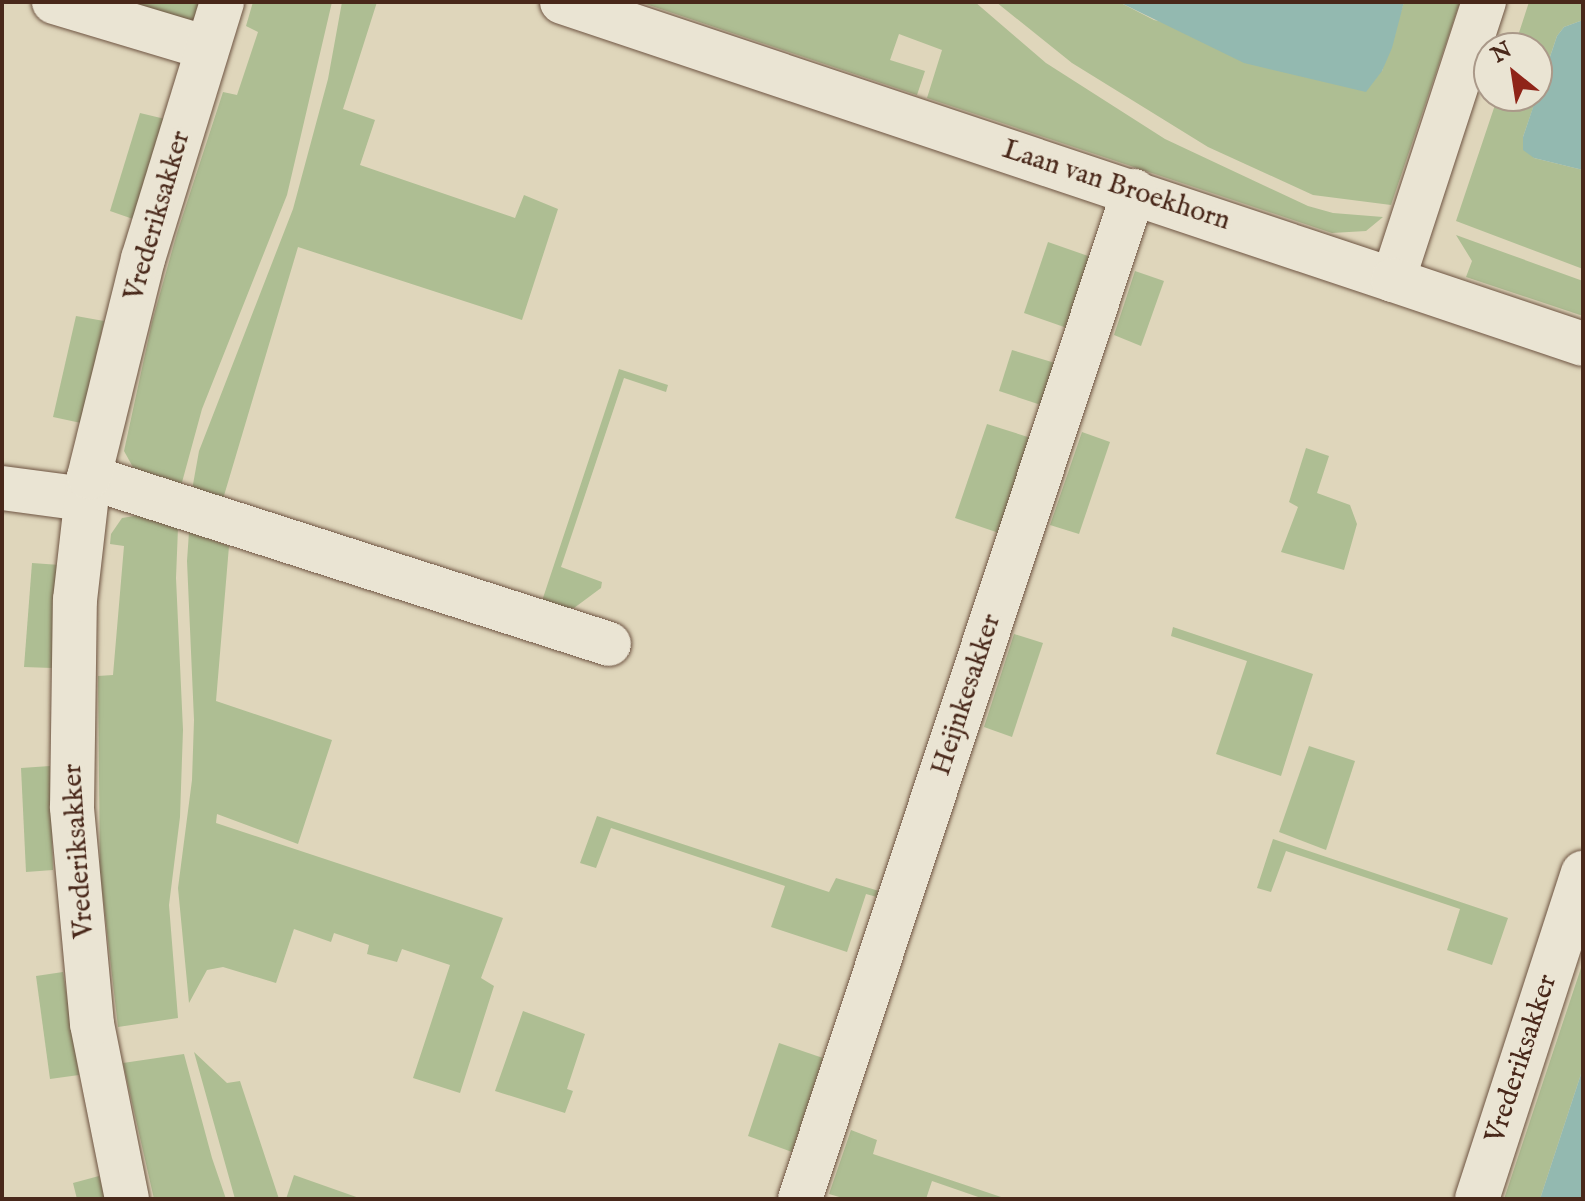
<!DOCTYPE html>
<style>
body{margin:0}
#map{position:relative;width:1585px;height:1201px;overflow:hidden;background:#dfd6bb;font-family:"IM FELL English",serif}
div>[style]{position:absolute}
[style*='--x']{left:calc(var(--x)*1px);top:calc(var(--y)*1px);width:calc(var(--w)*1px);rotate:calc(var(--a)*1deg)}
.green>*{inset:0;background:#aebe93}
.water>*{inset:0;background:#93b9b0}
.roads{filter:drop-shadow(0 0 2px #6e5442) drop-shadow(0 0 2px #6e5442)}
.street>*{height:44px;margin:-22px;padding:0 22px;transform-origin:22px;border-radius:22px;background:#eae4d3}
span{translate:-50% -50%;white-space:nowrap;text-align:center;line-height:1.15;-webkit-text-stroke:7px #eae4d3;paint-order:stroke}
.street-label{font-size:28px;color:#49281a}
.frame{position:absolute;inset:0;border:4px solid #49281a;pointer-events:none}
.north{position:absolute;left:1473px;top:32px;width:80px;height:80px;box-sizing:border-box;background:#eae4d3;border:2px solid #aa9989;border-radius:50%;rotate:330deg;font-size:22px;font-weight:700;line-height:32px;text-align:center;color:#49281a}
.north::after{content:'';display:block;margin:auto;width:28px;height:36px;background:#8f2418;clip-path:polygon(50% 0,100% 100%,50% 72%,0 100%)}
</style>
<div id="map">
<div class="green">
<div style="clip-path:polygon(118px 2px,205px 2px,191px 26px)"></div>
<div style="clip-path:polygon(253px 2px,332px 2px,287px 195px,202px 409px,181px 486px,134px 469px,124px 451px,152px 322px,177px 233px,223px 92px,237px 95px,258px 32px,246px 26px)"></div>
<div style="clip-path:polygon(342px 2px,377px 2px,343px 109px,375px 120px,360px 165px,515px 218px,524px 195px,558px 209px,522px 320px,298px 247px,223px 499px,192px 490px,199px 451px,293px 209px,328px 79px)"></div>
<div style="clip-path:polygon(640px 2px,975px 2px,1046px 63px,1165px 139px,1308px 206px,1333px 213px,1383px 217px,1366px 231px,1332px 233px,927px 98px,942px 50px,899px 34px,890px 60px,925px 71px,917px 95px)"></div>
<div style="clip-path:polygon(996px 2px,1119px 2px,1154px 20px,1382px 71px,1404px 2px,1460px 2px,1391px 205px,1313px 195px,1208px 147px,1072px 63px)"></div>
<div style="clip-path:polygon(1529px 2px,1583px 2px,1583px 20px,1564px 27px,1557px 36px,1537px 95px,1537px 48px,1514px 48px)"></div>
<div style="clip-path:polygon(1498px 96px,1537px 96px,1523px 137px,1534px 158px,1583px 170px,1583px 269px,1456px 221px)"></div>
<div style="clip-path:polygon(140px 113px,165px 119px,133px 219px,110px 211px)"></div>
<div style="clip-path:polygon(1456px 235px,1583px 281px,1583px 316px,1466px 277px,1472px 261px)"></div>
<div style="clip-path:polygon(1048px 242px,1091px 257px,1067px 328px,1024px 313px)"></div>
<div style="clip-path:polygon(1135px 271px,1164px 281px,1141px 346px,1114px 335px)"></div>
<div style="clip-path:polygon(76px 316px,104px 321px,81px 423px,53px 417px)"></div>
<div style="clip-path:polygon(1012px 350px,1055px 363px,1041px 405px,999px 391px)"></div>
<div style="clip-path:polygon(619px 369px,668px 385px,666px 392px,624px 378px,561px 567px,602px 582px,601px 588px,574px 608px,560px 609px,541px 604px)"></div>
<div style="clip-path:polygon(987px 424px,1031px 438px,999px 533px,955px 518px)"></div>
<div style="clip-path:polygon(1082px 432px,1110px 442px,1079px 534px,1050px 525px)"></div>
<div style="clip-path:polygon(1306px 448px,1329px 456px,1317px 493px,1350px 505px,1357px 524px,1344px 570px,1281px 552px,1298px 507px,1289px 502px)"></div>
<div style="clip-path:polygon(140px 515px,178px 528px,176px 578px,183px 730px,180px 817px,169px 905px,178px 1018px,118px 1027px,100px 872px,98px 676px,113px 675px,124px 546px,110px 544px,111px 534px,122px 518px)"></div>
<div style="clip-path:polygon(189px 532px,229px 546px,216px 701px,332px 740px,298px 844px,217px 814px,216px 823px,503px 918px,481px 978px,494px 986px,460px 1093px,413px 1078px,450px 965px,402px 949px,397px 962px,367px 954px,369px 945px,334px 933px,331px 942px,294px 929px,276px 983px,223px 967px,207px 970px,189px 1003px,178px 888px,192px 780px,194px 720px,187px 561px)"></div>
<div style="clip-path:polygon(32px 563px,60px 565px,52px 668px,24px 667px)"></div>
<div style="clip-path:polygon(1173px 627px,1313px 674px,1281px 776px,1216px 754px,1247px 661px,1171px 636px)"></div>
<div style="clip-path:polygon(1014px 634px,1043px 643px,1012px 737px,984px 727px)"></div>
<div style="clip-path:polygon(1309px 746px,1355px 761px,1326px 850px,1279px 832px)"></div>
<div style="clip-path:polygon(50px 766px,53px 870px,26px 872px,21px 768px)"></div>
<div style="clip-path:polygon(597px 816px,829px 892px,836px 878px,879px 891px,877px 897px,866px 894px,847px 952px,771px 927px,785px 886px,611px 828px,596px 868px,580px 863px)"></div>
<div style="clip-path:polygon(1273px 839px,1508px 918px,1492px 965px,1447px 950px,1460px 909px,1286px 851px,1271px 892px,1257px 888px)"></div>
<div style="clip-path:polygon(1583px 962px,1583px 1068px,1540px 1199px,1504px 1199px)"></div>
<div style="clip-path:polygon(63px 972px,79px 1075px,50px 1079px,36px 976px)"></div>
<div style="clip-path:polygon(523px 1011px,585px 1034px,567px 1089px,573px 1091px,565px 1113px,495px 1091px)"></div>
<div style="clip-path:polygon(779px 1043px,823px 1058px,792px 1152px,748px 1136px)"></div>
<div style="clip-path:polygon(194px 1052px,227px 1083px,240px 1081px,279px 1199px,235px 1199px)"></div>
<div style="clip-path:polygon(184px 1054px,212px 1158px,226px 1199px,154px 1199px,123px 1063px)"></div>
<div style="clip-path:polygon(851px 1130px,877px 1140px,873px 1154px,1007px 1199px,984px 1199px,932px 1181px,926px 1199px,846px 1199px,829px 1194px)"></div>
<div style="clip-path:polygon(294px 1175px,362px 1199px,286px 1199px)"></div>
<div style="clip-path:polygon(99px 1176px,105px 1199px,77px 1199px,73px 1183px)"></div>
</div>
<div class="water">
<div style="clip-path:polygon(1119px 2px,1404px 2px,1392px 48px,1382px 71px,1366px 92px,1244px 63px)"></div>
<div style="clip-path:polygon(1583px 20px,1583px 170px,1534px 158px,1523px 150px,1523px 137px,1557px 36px,1564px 27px)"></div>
<div style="clip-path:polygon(1583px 1068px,1583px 1199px,1540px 1199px)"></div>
</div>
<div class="roads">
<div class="street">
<div style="--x:54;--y:2;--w:160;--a:16.7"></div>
<div style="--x:562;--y:2;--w:876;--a:18.5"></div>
<div style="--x:1393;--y:280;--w:293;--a:-71.9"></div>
<div style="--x:1393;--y:280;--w:200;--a:18.6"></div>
<div style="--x:89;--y:477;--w:546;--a:17.8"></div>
<div style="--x:2;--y:488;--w:83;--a:7.6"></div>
<div style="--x:127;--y:1199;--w:178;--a:-101.3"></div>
<div style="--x:92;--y:1024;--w:218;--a:-95.3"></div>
<div style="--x:72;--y:807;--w:207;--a:-89.2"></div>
<div style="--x:75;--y:600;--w:124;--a:-83.5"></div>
<div style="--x:89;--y:477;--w:225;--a:-76.1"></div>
<div style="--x:143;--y:259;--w:269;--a:-72.9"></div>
<div style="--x:800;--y:1199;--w:1062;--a:-71.67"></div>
<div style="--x:1477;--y:1199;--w:343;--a:-72"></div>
</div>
</div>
<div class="street-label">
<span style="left:1116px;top:186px;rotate:18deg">Laan van Broekhorn</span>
<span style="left:158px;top:216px;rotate:-74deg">Vrederiksakker</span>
<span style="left:967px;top:695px;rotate:-72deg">Heijnkesakker</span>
<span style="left:79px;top:851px;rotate:-94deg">Vrederiksakker</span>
<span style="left:1522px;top:1059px;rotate:-72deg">Vrederiksakker</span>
</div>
<div class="frame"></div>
<div class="north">N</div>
</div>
